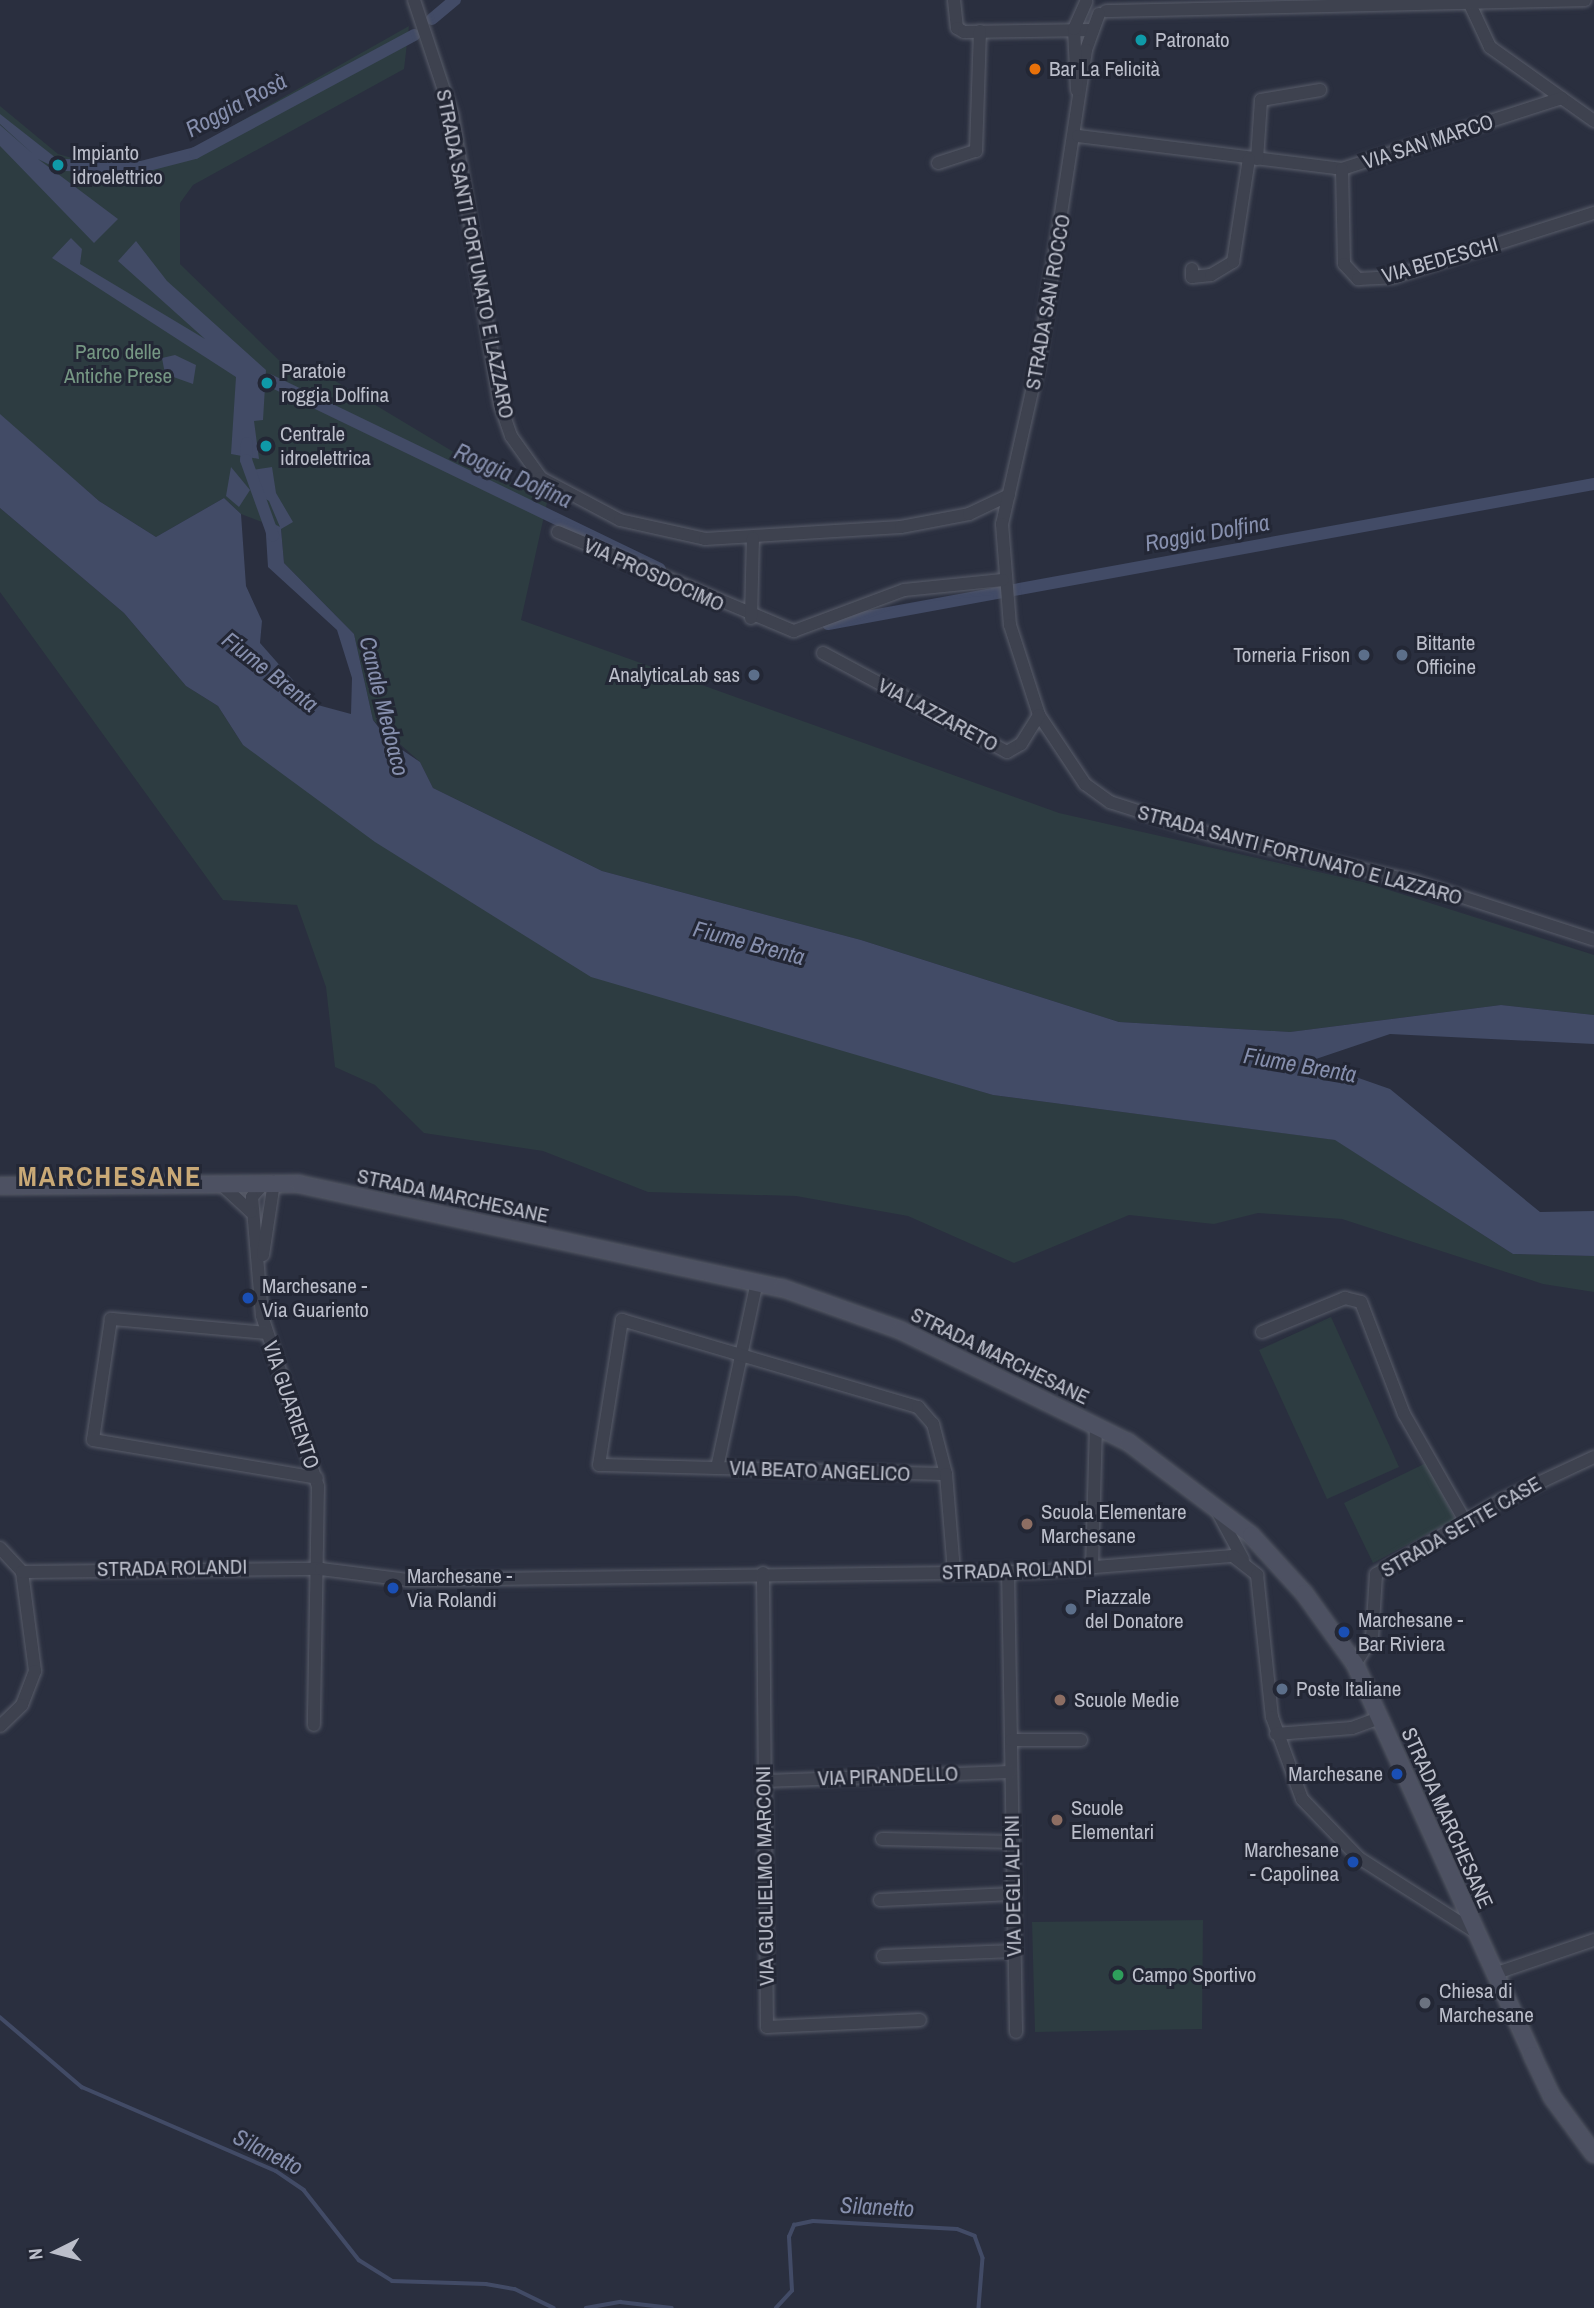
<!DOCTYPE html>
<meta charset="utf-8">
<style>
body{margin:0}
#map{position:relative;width:1594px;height:2308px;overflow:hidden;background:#2a2f3f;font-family:"Archivo Narrow",sans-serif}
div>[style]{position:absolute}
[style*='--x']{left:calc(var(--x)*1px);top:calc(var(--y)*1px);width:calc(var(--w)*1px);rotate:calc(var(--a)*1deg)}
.green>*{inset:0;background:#2d3c41}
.water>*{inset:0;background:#424b66}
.stream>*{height:3.5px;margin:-1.75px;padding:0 1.75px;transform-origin:1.75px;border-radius:1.75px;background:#424b66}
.canal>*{height:12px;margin:-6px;padding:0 6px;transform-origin:6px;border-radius:6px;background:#424b66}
.roads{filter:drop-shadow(0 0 2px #595d6a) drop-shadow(0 0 2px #595d6a)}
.street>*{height:12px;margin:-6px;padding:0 6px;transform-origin:6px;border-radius:6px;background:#3e424f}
.secondary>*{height:16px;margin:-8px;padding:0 8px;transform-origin:8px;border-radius:8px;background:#4d5162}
.dots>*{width:19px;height:19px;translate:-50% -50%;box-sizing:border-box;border:4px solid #232735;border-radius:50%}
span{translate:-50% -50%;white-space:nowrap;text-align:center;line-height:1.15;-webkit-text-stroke:6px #232735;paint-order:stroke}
.poi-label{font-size:21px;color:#bbbeca}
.left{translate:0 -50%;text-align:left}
.right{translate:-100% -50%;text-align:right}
.street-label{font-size:21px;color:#bbbeca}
.park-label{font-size:21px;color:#759783}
.water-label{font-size:23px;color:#868fad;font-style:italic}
.district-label{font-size:28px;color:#c9a976;font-weight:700;letter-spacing:2px}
.north{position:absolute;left:21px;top:2217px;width:70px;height:70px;-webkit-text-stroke:5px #232735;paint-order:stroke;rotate:264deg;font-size:19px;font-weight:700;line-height:28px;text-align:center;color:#bbbeca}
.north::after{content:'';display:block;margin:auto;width:24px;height:32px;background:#bbbeca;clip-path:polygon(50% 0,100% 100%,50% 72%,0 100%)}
</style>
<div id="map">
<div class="green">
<div style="clip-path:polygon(409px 26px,404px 69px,193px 185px,180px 203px,180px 264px,287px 368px,327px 376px,487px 472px,548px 498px,521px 620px,1059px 813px,1367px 883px,1594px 955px,1594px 1015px,1501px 1005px,1290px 1032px,1119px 1022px,861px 940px,602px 871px,433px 788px,420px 762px,373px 720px,354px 634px,284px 563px,281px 529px,241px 514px,224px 498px,156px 537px,99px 501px,0 415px,0 106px,58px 154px,90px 163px,135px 163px,192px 149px)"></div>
<div style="clip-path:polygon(0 508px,124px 613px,186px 686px,218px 706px,243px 745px,812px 1040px,993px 1095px,1336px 1140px,1513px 1254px,1594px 1256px,1594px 1292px,1543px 1284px,1342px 1219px,1258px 1213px,1214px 1224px,1129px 1215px,1014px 1263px,908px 1216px,796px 1196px,648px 1192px,543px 1151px,424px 1133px,375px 1085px,335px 1067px,326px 987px,297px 905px,223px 900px,0 592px)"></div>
<div style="clip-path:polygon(1331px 1317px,1399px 1467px,1327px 1499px,1259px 1350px)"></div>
<div style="clip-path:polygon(1426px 1463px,1455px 1519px,1373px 1563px,1344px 1503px)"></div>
<div style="clip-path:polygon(1203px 1920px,1202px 2029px,1035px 2032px,1032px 1922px)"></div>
</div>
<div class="water">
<div style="clip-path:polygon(0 114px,56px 158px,52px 166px,38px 159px,118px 219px,94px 243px,0 146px,0 125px,33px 154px,0 124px)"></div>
<div style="clip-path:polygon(71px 238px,82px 249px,80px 264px,205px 339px,118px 261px,136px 241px,167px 281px,266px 370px,263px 420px,254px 421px,259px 459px,231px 454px,236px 377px,52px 258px)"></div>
<div style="clip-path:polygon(175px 355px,196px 365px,193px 384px,165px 374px,162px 358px)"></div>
<div style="clip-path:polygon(0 414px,99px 501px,156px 537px,224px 498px,241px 514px,246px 586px,262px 621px,260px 643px,314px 704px,351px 714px,352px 678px,337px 630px,268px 567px,265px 519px,280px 527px,269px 501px,254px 492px,253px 470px,272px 467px,276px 493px,293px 522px,281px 529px,284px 563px,354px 634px,373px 720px,389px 741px,420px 762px,433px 788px,602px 871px,861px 940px,1119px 1022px,1290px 1032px,1501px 1005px,1594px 1015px,1594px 1044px,1390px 1034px,1310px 1061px,1390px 1089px,1540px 1212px,1594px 1211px,1594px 1256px,1513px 1254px,1335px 1140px,993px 1095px,591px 977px,375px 842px,243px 745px,218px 706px,186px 686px,124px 613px,0 508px)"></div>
<div style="clip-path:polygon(231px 467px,250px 490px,239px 507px,226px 496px)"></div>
</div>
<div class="stream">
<div style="--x:0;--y:2017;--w:108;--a:40.5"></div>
<div style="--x:82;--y:2087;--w:211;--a:23.4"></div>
<div style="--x:276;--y:2171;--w:34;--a:34"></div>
<div style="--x:304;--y:2190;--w:89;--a:51.8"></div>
<div style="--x:359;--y:2260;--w:39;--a:32"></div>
<div style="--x:392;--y:2281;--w:94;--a:1.8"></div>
<div style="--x:486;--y:2284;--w:29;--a:10"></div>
<div style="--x:515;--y:2289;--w:43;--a:26"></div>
<div style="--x:586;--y:2308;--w:35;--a:-10"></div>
<div style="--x:620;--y:2302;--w:52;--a:6.6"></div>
<div style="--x:776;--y:2308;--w:23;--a:-47"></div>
<div style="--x:792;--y:2291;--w:54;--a:-93.2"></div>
<div style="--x:789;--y:2237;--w:13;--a:-67"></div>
<div style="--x:794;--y:2225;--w:19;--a:-12"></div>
<div style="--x:813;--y:2221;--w:144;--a:3.2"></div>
<div style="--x:957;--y:2229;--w:19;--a:21"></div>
<div style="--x:975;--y:2236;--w:23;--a:70"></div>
<div style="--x:983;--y:2258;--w:50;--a:94.6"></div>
</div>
<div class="canal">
<div style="--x:432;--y:19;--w:30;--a:-40"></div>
<div style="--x:65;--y:165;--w:76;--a:1.5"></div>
<div style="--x:141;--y:167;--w:56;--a:-14.5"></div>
<div style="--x:195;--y:153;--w:249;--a:-28.3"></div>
<div style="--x:269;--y:380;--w:434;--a:25.8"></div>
<div style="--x:247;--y:443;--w:17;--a:93"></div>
<div style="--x:246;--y:460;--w:80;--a:70.2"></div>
<div style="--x:828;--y:624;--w:779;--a:-10.36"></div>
</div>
<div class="roads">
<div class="street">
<div style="--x:414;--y:0;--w:120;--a:71.6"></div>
<div style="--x:452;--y:114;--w:294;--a:80.6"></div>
<div style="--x:500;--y:404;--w:34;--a:71"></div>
<div style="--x:511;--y:436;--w:52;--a:54.5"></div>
<div style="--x:541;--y:478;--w:89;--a:28"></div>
<div style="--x:620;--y:520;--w:87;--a:12.6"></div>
<div style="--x:705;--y:539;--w:196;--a:-3.5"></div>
<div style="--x:901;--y:527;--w:69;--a:-10.8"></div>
<div style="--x:969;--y:514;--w:44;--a:-25.4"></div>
<div style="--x:954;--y:0;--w:28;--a:84"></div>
<div style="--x:957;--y:28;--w:8;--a:30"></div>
<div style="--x:964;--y:32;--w:128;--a:-0.9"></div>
<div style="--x:1468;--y:0;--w:52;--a:64.9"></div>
<div style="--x:1490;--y:47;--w:128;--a:35.4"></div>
<div style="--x:1106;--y:11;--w:479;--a:-1.3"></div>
<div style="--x:1099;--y:14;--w:38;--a:110"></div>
<div style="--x:1086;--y:50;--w:323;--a:98.7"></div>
<div style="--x:1037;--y:369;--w:159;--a:102.7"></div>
<div style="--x:1002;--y:524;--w:101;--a:85.5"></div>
<div style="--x:1010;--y:625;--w:95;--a:72.1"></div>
<div style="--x:1039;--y:715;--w:83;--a:56.3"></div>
<div style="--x:1085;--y:784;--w:31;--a:36"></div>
<div style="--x:1110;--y:802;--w:108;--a:17.8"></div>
<div style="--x:1213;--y:835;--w:208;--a:13"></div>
<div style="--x:1416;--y:882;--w:187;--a:18"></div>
<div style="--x:1077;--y:90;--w:61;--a:-92.8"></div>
<div style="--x:1074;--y:29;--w:30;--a:-66"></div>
<div style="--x:1078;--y:136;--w:266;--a:7.1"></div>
<div style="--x:1342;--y:169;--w:231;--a:-17.9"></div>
<div style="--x:1257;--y:159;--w:59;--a:-86.1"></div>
<div style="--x:1261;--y:100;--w:60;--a:-9.6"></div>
<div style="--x:938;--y:163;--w:40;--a:-18"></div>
<div style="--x:976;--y:151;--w:120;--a:-88.1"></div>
<div style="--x:1342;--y:169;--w:95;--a:88.8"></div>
<div style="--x:1344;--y:264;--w:21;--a:47"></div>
<div style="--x:1358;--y:279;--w:35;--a:-3"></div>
<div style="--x:1393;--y:277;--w:211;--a:-17.7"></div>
<div style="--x:1192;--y:269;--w:8;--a:90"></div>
<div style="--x:1192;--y:277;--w:19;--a:-6"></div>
<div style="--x:1211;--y:275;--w:26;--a:-31"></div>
<div style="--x:1233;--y:262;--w:104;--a:-81.2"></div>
<div style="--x:558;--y:532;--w:256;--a:22.8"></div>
<div style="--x:794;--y:631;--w:117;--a:-20.4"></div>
<div style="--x:904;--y:590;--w:99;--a:-5.8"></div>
<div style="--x:751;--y:618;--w:80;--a:-88.6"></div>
<div style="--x:823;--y:653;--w:209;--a:28.3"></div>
<div style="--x:1007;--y:752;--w:16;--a:-30"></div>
<div style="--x:1021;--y:744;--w:34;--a:-58"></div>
<div style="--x:265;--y:1182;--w:20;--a:131"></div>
<div style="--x:252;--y:1197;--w:119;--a:85.2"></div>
<div style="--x:262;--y:1316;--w:179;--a:71.8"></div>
<div style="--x:318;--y:1486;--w:239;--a:91"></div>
<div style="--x:221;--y:1184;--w:41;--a:43"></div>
<div style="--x:263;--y:1255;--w:74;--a:-81.4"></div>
<div style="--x:1262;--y:1332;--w:90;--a:-22.3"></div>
<div style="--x:1345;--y:1298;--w:16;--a:14"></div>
<div style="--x:1361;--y:1302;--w:120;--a:69"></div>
<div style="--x:1404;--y:1414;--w:123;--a:60.3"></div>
<div style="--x:266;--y:1333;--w:156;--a:-174.8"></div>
<div style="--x:111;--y:1319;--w:122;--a:98.5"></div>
<div style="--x:93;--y:1440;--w:227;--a:9.6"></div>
<div style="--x:717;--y:1468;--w:190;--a:-77.9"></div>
<div style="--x:946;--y:1474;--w:347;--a:-178.5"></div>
<div style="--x:599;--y:1465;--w:147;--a:-81"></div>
<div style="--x:622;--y:1320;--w:309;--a:16.4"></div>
<div style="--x:918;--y:1407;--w:23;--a:49"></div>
<div style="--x:933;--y:1424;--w:52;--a:75.4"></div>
<div style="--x:946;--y:1474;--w:98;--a:85.3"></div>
<div style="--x:1217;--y:1511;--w:55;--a:61.6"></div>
<div style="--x:0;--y:1548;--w:33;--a:47"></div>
<div style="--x:22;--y:1572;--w:100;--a:82.5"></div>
<div style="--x:35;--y:1671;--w:36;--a:111"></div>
<div style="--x:22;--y:1705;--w:30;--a:136"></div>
<div style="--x:1092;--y:1568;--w:142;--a:-88.4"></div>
<div style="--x:1008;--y:1571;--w:461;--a:89"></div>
<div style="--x:22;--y:1572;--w:299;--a:-0.6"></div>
<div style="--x:321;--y:1569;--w:87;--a:7.3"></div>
<div style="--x:407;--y:1580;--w:626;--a:-0.73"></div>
<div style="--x:1033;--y:1572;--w:201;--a:-4.6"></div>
<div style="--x:1233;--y:1556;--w:31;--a:38"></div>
<div style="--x:1257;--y:1575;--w:143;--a:84"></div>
<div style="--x:1272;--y:1717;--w:87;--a:69.9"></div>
<div style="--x:1302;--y:1799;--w:82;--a:46"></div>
<div style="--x:1359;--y:1858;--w:134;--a:32.5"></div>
<div style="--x:763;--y:1573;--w:454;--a:89.5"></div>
<div style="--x:767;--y:2027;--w:153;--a:-2.6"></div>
<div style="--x:1355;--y:1664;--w:31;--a:-57"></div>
<div style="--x:1372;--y:1638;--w:64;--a:-86.4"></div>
<div style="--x:1376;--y:1574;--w:144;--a:-30.5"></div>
<div style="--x:1500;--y:1501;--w:104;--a:-25.1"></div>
<div style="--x:1276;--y:1734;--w:76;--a:-4.5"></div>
<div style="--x:1352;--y:1728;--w:30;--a:-20"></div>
<div style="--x:1011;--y:1740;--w:70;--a:0"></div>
<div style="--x:764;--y:1781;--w:247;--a:-2.1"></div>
<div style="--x:882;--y:1839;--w:130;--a:1.3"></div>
<div style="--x:880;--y:1900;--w:133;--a:-2.6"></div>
<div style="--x:883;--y:1956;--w:132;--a:-2.2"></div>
<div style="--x:1494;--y:1974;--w:106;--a:-18.8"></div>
</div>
<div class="secondary">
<div style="--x:0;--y:1186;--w:299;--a:-0.4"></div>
<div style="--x:299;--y:1184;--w:494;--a:12.2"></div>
<div style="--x:782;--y:1288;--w:125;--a:19.6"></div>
<div style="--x:900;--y:1330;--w:254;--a:26.2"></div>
<div style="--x:1128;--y:1442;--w:154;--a:37.1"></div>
<div style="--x:1251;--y:1535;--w:79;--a:47.6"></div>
<div style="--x:1304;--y:1593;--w:87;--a:54.3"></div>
<div style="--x:1355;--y:1664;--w:429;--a:65.6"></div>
<div style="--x:1532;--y:2055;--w:47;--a:64.5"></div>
<div style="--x:1552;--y:2097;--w:71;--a:53.6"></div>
</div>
</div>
<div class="dots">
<div style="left:1141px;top:40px;background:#0f9aa8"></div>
<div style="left:1035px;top:69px;background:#e8710a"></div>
<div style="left:58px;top:165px;background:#0f9aa8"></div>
<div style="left:267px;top:383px;background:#0f9aa8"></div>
<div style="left:266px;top:446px;background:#0f9aa8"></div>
<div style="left:1364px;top:655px;background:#5c6f8a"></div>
<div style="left:1402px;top:655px;background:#5c6f8a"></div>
<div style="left:754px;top:675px;background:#5c6f8a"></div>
<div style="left:248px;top:1298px;background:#1a4fb4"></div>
<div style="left:1027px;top:1524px;background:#8d6e63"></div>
<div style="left:393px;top:1588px;background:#1a4fb4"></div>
<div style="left:1071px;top:1609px;background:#5c6f8a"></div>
<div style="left:1344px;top:1632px;background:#1a4fb4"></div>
<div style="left:1282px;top:1689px;background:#5c6f8a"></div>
<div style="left:1060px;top:1700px;background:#8d6e63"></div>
<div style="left:1397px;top:1774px;background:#1a4fb4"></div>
<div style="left:1057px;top:1820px;background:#8d6e63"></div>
<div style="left:1353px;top:1862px;background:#1a4fb4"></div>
<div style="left:1118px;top:1975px;background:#2e9e5b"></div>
<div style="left:1425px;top:2003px;background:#6b7280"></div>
</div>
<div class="poi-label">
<span class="left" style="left:1155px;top:40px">Patronato</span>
<span class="left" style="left:1049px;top:69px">Bar La Felicità</span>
<span class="left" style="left:72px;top:165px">Impianto<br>idroelettrico</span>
<span class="left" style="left:281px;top:383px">Paratoie<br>roggia Dolfina</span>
<span class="left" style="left:280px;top:446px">Centrale<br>idroelettrica</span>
<span class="left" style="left:1416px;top:655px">Bittante<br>Officine</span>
<span class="right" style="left:1350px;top:655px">Torneria Frison</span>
<span class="right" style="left:740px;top:675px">AnalyticaLab sas</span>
<span class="left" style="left:262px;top:1298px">Marchesane -<br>Via Guariento</span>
<span class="left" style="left:1041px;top:1524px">Scuola Elementare<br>Marchesane</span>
<span class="left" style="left:407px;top:1588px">Marchesane -<br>Via Rolandi</span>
<span class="left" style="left:1085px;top:1609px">Piazzale<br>del Donatore</span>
<span class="left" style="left:1358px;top:1632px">Marchesane -<br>Bar Riviera</span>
<span class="left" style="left:1296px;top:1689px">Poste Italiane</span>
<span class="left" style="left:1074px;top:1700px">Scuole Medie</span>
<span class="right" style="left:1383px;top:1774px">Marchesane</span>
<span class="left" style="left:1071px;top:1820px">Scuole<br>Elementari</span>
<span class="right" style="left:1339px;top:1862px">Marchesane<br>- Capolinea</span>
<span class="left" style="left:1132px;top:1975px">Campo Sportivo</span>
<span class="left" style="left:1439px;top:2003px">Chiesa di<br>Marchesane</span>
</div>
<div class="street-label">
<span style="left:1428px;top:142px;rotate:-18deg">VIA SAN MARCO</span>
<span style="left:475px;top:254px;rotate:79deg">STRADA SANTI FORTUNATO E LAZZARO</span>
<span style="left:1440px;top:260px;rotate:-16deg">VIA BEDESCHI</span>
<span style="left:1048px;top:302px;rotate:-80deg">STRADA SAN ROCCO</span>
<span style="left:654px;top:575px;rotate:24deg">VIA PROSDOCIMO</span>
<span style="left:938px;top:715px;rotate:28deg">VIA LAZZARETO</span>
<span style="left:1300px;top:855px;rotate:15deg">STRADA SANTI FORTUNATO E LAZZARO</span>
<span style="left:453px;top:1196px;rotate:12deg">STRADA MARCHESANE</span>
<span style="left:1000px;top:1356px;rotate:26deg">STRADA MARCHESANE</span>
<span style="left:291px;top:1405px;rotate:71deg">VIA GUARIENTO</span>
<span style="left:820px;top:1471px;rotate:2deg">VIA BEATO ANGELICO</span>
<span style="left:1461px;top:1527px;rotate:-30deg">STRADA SETTE CASE</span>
<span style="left:172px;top:1568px;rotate:-1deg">STRADA ROLANDI</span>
<span style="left:1017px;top:1570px;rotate:-2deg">STRADA ROLANDI</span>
<span style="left:888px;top:1776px;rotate:-2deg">VIA PIRANDELLO</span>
<span style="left:1447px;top:1818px;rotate:66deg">STRADA MARCHESANE</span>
<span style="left:765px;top:1876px;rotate:-91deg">VIA GUGLIELMO MARCONI</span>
<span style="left:1013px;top:1886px;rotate:-91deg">VIA DEGLI ALPINI</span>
</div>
<div class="park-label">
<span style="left:118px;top:364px">Parco delle<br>Antiche Prese</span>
</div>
<div class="water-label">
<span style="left:236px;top:105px;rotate:-28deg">Roggia Rosà</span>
<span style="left:513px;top:476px;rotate:24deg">Roggia Dolfina</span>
<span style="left:1207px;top:533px;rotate:-10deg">Roggia Dolfina</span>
<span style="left:270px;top:672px;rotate:38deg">Fiume Brenta</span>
<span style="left:384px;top:706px;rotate:76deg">Canale Medoaco</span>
<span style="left:749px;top:943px;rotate:15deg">Fiume Brenta</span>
<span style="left:1300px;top:1065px;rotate:10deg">Fiume Brenta</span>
<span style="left:268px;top:2152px;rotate:27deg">Silanetto</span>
<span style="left:877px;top:2207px;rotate:3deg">Silanetto</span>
</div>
<div class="district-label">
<span style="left:110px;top:1176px">MARCHESANE</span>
</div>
<div class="north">N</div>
</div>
